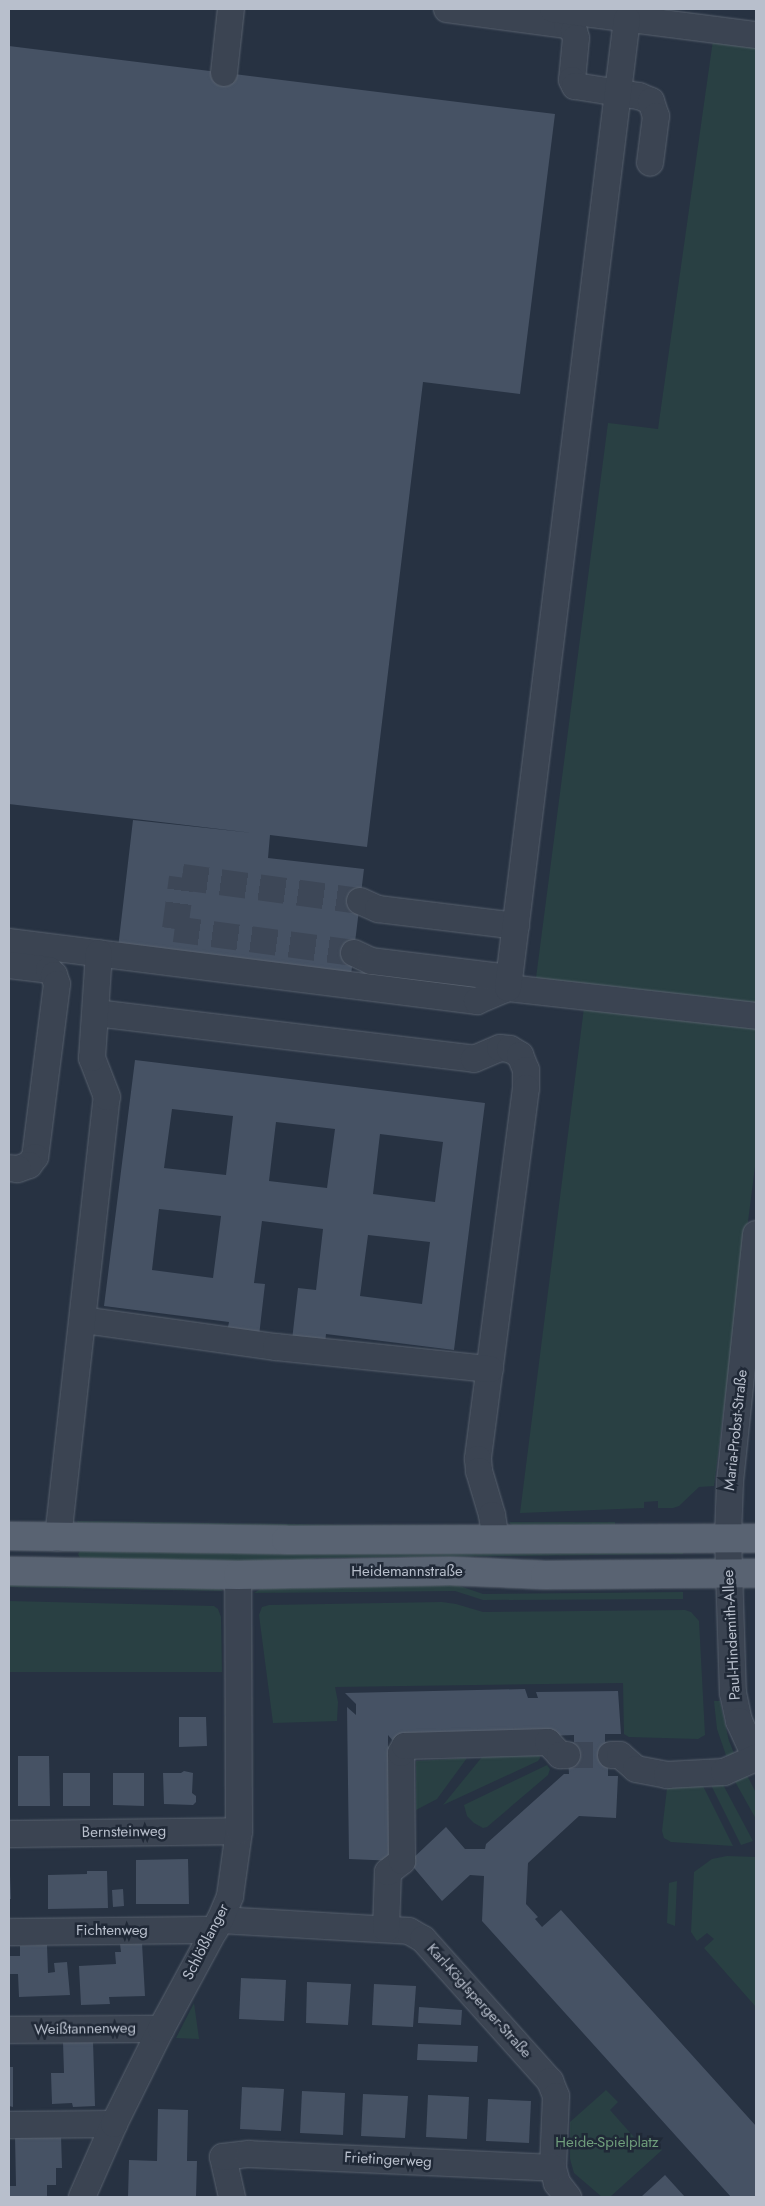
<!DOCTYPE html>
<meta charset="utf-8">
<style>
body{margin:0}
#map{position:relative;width:765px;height:2206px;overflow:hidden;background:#273242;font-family:Jost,sans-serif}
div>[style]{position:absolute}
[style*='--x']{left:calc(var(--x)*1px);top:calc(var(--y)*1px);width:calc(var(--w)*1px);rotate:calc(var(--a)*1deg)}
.green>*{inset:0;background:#294043}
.building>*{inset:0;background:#465264}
.minor-tunnel>*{height:26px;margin-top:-13px;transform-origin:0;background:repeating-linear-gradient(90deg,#3d4757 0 26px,transparent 0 39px)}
.roads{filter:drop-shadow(0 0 1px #59626f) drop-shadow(0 0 1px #59626f)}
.minor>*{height:26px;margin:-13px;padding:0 13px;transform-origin:13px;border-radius:13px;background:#3b4452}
.major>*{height:28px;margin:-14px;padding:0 14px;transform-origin:14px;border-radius:14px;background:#596372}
span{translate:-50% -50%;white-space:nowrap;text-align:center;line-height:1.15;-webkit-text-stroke:5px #202937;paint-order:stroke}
.street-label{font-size:15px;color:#b8bfcc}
.park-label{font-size:15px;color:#6f9d7b}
.frame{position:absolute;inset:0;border:10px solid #b8bfcc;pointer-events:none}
</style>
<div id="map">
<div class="green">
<div style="clip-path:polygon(713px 40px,756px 44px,756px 1159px,714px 1486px,699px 1487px,679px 1506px,673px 1508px,658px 1508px,658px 1501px,644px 1502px,644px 1508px,520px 1513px,587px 984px,536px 978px,608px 423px,658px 429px)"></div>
<div style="clip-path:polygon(77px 1521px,347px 1525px,479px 1525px,476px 1531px,80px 1526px)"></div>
<div style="clip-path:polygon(509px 1522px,615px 1522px,615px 1528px,515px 1530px)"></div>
<div style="clip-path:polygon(683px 1548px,683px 1554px,317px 1558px,291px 1565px,81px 1560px,78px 1554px,80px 1551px)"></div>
<div style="clip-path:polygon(9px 1582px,217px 1587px,223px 1591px,9px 1587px)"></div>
<div style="clip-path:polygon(457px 1585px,483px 1594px,683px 1592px,683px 1599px,483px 1600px,455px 1591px,254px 1593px,265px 1586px)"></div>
<div style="clip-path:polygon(9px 1601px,214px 1606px,218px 1609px,221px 1617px,222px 1672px,9px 1672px)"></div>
<div style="clip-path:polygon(442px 1602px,456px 1604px,483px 1612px,685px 1610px,691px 1612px,699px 1621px,705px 1735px,698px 1739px,629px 1737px,624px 1734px,623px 1683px,335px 1687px,338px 1702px,337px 1721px,273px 1723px,259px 1615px,262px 1607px,269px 1605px)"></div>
<div style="clip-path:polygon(714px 1701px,720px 1701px,729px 1741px,736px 1758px,728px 1761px,717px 1729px)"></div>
<div style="clip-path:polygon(539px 1753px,540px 1758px,538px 1761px,443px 1805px,482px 1757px)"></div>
<div style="clip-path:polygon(467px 1758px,437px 1799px,416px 1810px,416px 1761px)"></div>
<div style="clip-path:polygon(547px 1765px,550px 1769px,548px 1775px,487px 1827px,483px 1828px,474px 1823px,467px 1816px,464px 1805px)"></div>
<div style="clip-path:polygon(745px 1771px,756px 1793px,756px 1819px,733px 1778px)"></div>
<div style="clip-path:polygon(720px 1779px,753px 1841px,741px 1845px,709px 1781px)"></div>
<div style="clip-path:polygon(668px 1780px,701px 1782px,733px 1846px,671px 1842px,664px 1838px,662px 1831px)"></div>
<div style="clip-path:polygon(727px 1856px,756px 1857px,756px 2007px,704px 1948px,714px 1939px,707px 1933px,697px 1941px,691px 1932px,694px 1872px,712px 1859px)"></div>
<div style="clip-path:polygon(677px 1881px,675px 1926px,667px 1923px,669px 1883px)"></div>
<div style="clip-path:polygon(194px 2003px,199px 2039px,176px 2038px)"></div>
<div style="clip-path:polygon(606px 2090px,618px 2102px,610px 2110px,641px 2145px,650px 2138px,662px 2150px,610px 2197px,602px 2197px,574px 2173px,570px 2159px,570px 2122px)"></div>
</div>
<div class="building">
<div style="clip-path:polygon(9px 46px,555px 114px,520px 394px,423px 382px,367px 847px,270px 835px,268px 858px,364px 869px,351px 975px,118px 948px,133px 820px,253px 833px,9px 804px)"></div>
<div style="clip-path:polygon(evenodd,135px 1060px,485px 1103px,454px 1350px,326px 1334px,325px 1344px,292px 1340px,298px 1288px,316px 1290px,323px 1229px,262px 1221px,254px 1283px,265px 1284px,259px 1336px,227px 1332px,229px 1322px,104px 1306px,135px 1060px,172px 1109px,233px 1116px,226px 1175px,164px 1168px,172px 1109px,135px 1060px,276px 1122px,335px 1129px,327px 1188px,269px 1181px,276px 1122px,135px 1060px,380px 1134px,443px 1142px,435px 1202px,373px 1194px,380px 1134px,135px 1060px,159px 1209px,221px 1216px,213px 1278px,152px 1270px,159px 1209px,135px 1060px,368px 1235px,430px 1242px,422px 1304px,360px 1296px,368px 1235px)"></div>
<div style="clip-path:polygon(525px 1689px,528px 1698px,538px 1698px,536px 1692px,618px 1691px,621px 1734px,605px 1734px,605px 1742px,611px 1742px,611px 1768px,608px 1768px,608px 1776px,618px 1776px,616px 1818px,579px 1816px,528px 1863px,526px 1904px,538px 1917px,535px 1919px,542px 1927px,561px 1910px,756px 2126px,756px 2197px,731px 2197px,482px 1921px,484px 1876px,470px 1875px,442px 1901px,409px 1862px,446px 1827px,465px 1849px,485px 1849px,486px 1844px,564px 1774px,569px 1774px,567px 1742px,574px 1742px,574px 1735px,394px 1742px,388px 1735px,388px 1746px,395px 1752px,396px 1861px,349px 1859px,347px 1707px,356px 1715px,356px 1704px,345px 1693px)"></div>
<div style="clip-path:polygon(179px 1717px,206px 1717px,207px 1746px,179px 1747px)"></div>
<div style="clip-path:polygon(18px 1756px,49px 1756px,50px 1806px,18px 1806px)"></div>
<div style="clip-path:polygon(184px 1771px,193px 1773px,192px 1793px,196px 1796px,196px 1802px,193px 1805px,164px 1804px,163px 1773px,181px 1773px)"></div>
<div style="clip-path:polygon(63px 1773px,90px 1773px,90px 1806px,63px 1806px)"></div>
<div style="clip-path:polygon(113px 1773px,144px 1773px,144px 1806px,113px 1805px)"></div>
<div style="clip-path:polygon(188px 1859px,189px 1904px,136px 1904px,136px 1860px)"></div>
<div style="clip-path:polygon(87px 1871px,107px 1871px,108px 1908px,48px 1909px,48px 1875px,87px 1874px)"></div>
<div style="clip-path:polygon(9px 1875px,10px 1875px,11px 1899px,9px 1899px)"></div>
<div style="clip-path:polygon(123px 1889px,124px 1906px,113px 1907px,112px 1890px)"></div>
<div style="clip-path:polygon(142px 1943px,145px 1996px,109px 1997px,110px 2004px,81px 2005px,79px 1966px,116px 1964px,115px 1952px,121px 1952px,120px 1944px)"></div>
<div style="clip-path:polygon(47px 1945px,48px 1973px,55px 1972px,54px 1963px,67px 1962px,70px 1995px,19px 1997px,18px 1974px,9px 1974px,9px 1956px,20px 1956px,20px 1946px)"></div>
<div style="clip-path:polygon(241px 1978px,286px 1980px,284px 2021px,239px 2019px)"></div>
<div style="clip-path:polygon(307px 1982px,351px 1984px,348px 2025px,306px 2023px)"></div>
<div style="clip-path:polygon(374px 1984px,416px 1986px,413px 2027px,372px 2025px)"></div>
<div style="clip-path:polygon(419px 2007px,462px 2010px,461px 2025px,418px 2023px)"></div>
<div style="clip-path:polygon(93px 2041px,95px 2106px,73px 2107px,72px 2103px,52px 2104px,51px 2073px,64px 2073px,63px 2042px)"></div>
<div style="clip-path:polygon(418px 2044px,478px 2046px,477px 2062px,417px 2060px)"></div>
<div style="clip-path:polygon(9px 2067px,13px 2067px,13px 2107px,9px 2106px)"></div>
<div style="clip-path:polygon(242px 2087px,284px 2089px,281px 2131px,240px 2129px)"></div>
<div style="clip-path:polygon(302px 2091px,345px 2093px,343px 2135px,300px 2133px)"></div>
<div style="clip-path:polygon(363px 2094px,408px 2096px,405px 2138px,361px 2136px)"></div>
<div style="clip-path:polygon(428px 2095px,469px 2097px,467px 2139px,426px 2137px)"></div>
<div style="clip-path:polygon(488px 2099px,531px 2101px,529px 2143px,486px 2141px)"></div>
<div style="clip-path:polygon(158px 2109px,188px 2110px,187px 2161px,197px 2161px,196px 2197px,128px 2197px,129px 2160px,157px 2161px)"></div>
<div style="clip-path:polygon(61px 2135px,62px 2168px,56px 2168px,56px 2185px,47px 2185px,47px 2197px,10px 2197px,9px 2186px,16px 2186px,15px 2136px)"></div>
<div style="clip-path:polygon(665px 2175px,685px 2197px,641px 2197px)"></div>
</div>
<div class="minor-tunnel">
<div style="--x:354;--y:953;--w:181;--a:-172.4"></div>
<div style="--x:175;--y:929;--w:52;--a:-82.3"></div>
<div style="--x:182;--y:877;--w:180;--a:7.7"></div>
<div style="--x:567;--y:1755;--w:44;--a:0"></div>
</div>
<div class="roads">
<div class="minor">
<div style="--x:447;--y:9;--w:121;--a:7.6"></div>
<div style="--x:567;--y:25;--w:9;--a:41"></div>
<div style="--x:574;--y:31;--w:7;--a:74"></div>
<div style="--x:576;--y:38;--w:42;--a:95.4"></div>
<div style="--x:572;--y:80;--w:7;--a:63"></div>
<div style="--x:575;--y:86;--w:65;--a:8.9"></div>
<div style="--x:639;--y:96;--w:13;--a:23"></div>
<div style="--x:651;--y:101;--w:16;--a:72"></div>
<div style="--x:656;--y:116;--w:47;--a:97.3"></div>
<div style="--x:553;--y:9;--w:205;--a:7.3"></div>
<div style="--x:224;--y:73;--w:64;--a:-83.8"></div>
<div style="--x:360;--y:901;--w:20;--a:24"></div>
<div style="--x:378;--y:909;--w:139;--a:7"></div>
<div style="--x:9;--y:942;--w:472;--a:7.2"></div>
<div style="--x:477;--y:1001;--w:34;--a:-23"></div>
<div style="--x:508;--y:988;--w:250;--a:6.4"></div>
<div style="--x:354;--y:953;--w:19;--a:25"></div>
<div style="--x:371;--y:961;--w:139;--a:7"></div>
<div style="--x:9;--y:965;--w:40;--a:7.1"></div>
<div style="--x:49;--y:970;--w:7;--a:45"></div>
<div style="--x:54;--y:975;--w:9;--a:72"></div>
<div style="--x:57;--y:984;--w:174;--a:97.2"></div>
<div style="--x:35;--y:1157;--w:10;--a:127"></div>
<div style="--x:29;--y:1165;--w:12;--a:160"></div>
<div style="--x:18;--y:1169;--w:9;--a:-174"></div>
<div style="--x:508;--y:988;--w:976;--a:-83"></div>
<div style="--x:96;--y:1013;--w:381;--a:6.9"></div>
<div style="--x:474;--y:1059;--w:28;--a:-23"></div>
<div style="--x:500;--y:1048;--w:10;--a:6"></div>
<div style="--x:510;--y:1049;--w:12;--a:31"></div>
<div style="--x:520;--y:1055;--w:16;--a:68"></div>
<div style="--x:526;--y:1070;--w:18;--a:90"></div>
<div style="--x:526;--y:1088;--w:374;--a:97.4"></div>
<div style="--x:478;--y:1459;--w:12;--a:85"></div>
<div style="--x:479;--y:1471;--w:46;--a:73.5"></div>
<div style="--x:492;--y:1515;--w:25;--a:81"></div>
<div style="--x:756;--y:1234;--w:249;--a:96"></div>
<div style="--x:730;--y:1482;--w:55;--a:92.1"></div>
<div style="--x:728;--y:1537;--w:156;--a:88.2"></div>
<div style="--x:733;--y:1693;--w:29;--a:78"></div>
<div style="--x:739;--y:1721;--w:41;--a:65.3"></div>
<div style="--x:83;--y:1320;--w:195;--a:8"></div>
<div style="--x:276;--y:1347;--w:215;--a:5.9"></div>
<div style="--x:58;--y:1538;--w:444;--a:-83.7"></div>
<div style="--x:107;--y:1097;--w:42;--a:-111"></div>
<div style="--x:92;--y:1058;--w:105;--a:-86.2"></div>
<div style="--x:611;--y:1755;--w:9;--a:0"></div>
<div style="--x:620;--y:1755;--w:21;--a:41"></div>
<div style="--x:636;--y:1769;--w:32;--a:11"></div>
<div style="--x:667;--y:1775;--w:57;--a:-3"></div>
<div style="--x:724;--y:1772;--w:35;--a:-24"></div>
<div style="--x:9;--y:1834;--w:230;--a:-0.7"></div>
<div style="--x:220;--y:1920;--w:189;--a:3.3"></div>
<div style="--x:409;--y:1931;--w:16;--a:30"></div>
<div style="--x:423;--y:1939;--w:191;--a:48.2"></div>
<div style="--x:550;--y:2081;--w:16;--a:68"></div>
<div style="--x:556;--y:2096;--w:72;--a:92.4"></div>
<div style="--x:553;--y:2168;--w:16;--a:75"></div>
<div style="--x:557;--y:2183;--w:18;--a:52"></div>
<div style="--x:386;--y:1929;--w:57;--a:-88"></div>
<div style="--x:388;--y:1872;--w:18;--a:-38"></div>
<div style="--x:402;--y:1861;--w:108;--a:-90.5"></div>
<div style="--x:401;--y:1753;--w:8;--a:-60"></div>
<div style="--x:405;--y:1746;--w:143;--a:-1.6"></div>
<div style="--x:548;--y:1742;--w:18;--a:47"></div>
<div style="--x:560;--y:1755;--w:7;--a:0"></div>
<div style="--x:9;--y:1932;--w:206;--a:-0.6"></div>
<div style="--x:9;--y:2030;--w:152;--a:-0.4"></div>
<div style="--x:9;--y:2125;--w:105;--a:-0.5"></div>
<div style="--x:82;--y:2197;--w:80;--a:-66.3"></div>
<div style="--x:114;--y:2124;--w:106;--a:-63.7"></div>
<div style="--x:161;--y:2029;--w:124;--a:-61.6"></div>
<div style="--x:220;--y:1920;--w:26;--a:-67"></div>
<div style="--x:230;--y:1896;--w:66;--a:-82.1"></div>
<div style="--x:239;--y:1831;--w:256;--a:-90.2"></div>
<div style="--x:232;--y:2197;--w:41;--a:-102.7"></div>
<div style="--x:223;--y:2157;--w:26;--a:-7"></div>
<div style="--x:249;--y:2154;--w:304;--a:2.6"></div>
</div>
<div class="major">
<div style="--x:9;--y:1536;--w:277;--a:0.8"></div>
<div style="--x:286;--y:1540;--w:470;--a:-0.2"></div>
<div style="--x:9;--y:1571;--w:229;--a:1"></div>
<div style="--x:238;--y:1575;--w:212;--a:-1.1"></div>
<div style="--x:450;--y:1571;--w:95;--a:2.4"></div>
<div style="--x:545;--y:1575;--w:211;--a:-0.5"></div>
</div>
</div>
<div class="street-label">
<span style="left:736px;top:1430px;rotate:-84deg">Maria-Probst-Straße</span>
<span style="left:407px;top:1572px">Heidemannstraße</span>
<span style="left:732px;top:1635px;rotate:-93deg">Paul-Hindemith-Allee</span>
<span style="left:124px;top:1832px;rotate:-1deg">Bernsteinweg</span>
<span style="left:112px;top:1931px">Fichtenweg</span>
<span style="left:206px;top:1942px;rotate:-63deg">Schlößlanger</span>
<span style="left:479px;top:2001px;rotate:48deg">Karl-Köglsperger-Straße</span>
<span style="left:85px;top:2029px;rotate:-1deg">Weißtannenweg</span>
<span style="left:388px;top:2160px;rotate:3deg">Frietingerweg</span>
</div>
<div class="park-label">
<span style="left:607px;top:2143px">Heide-Spielplatz</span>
</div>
<div class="frame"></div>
</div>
